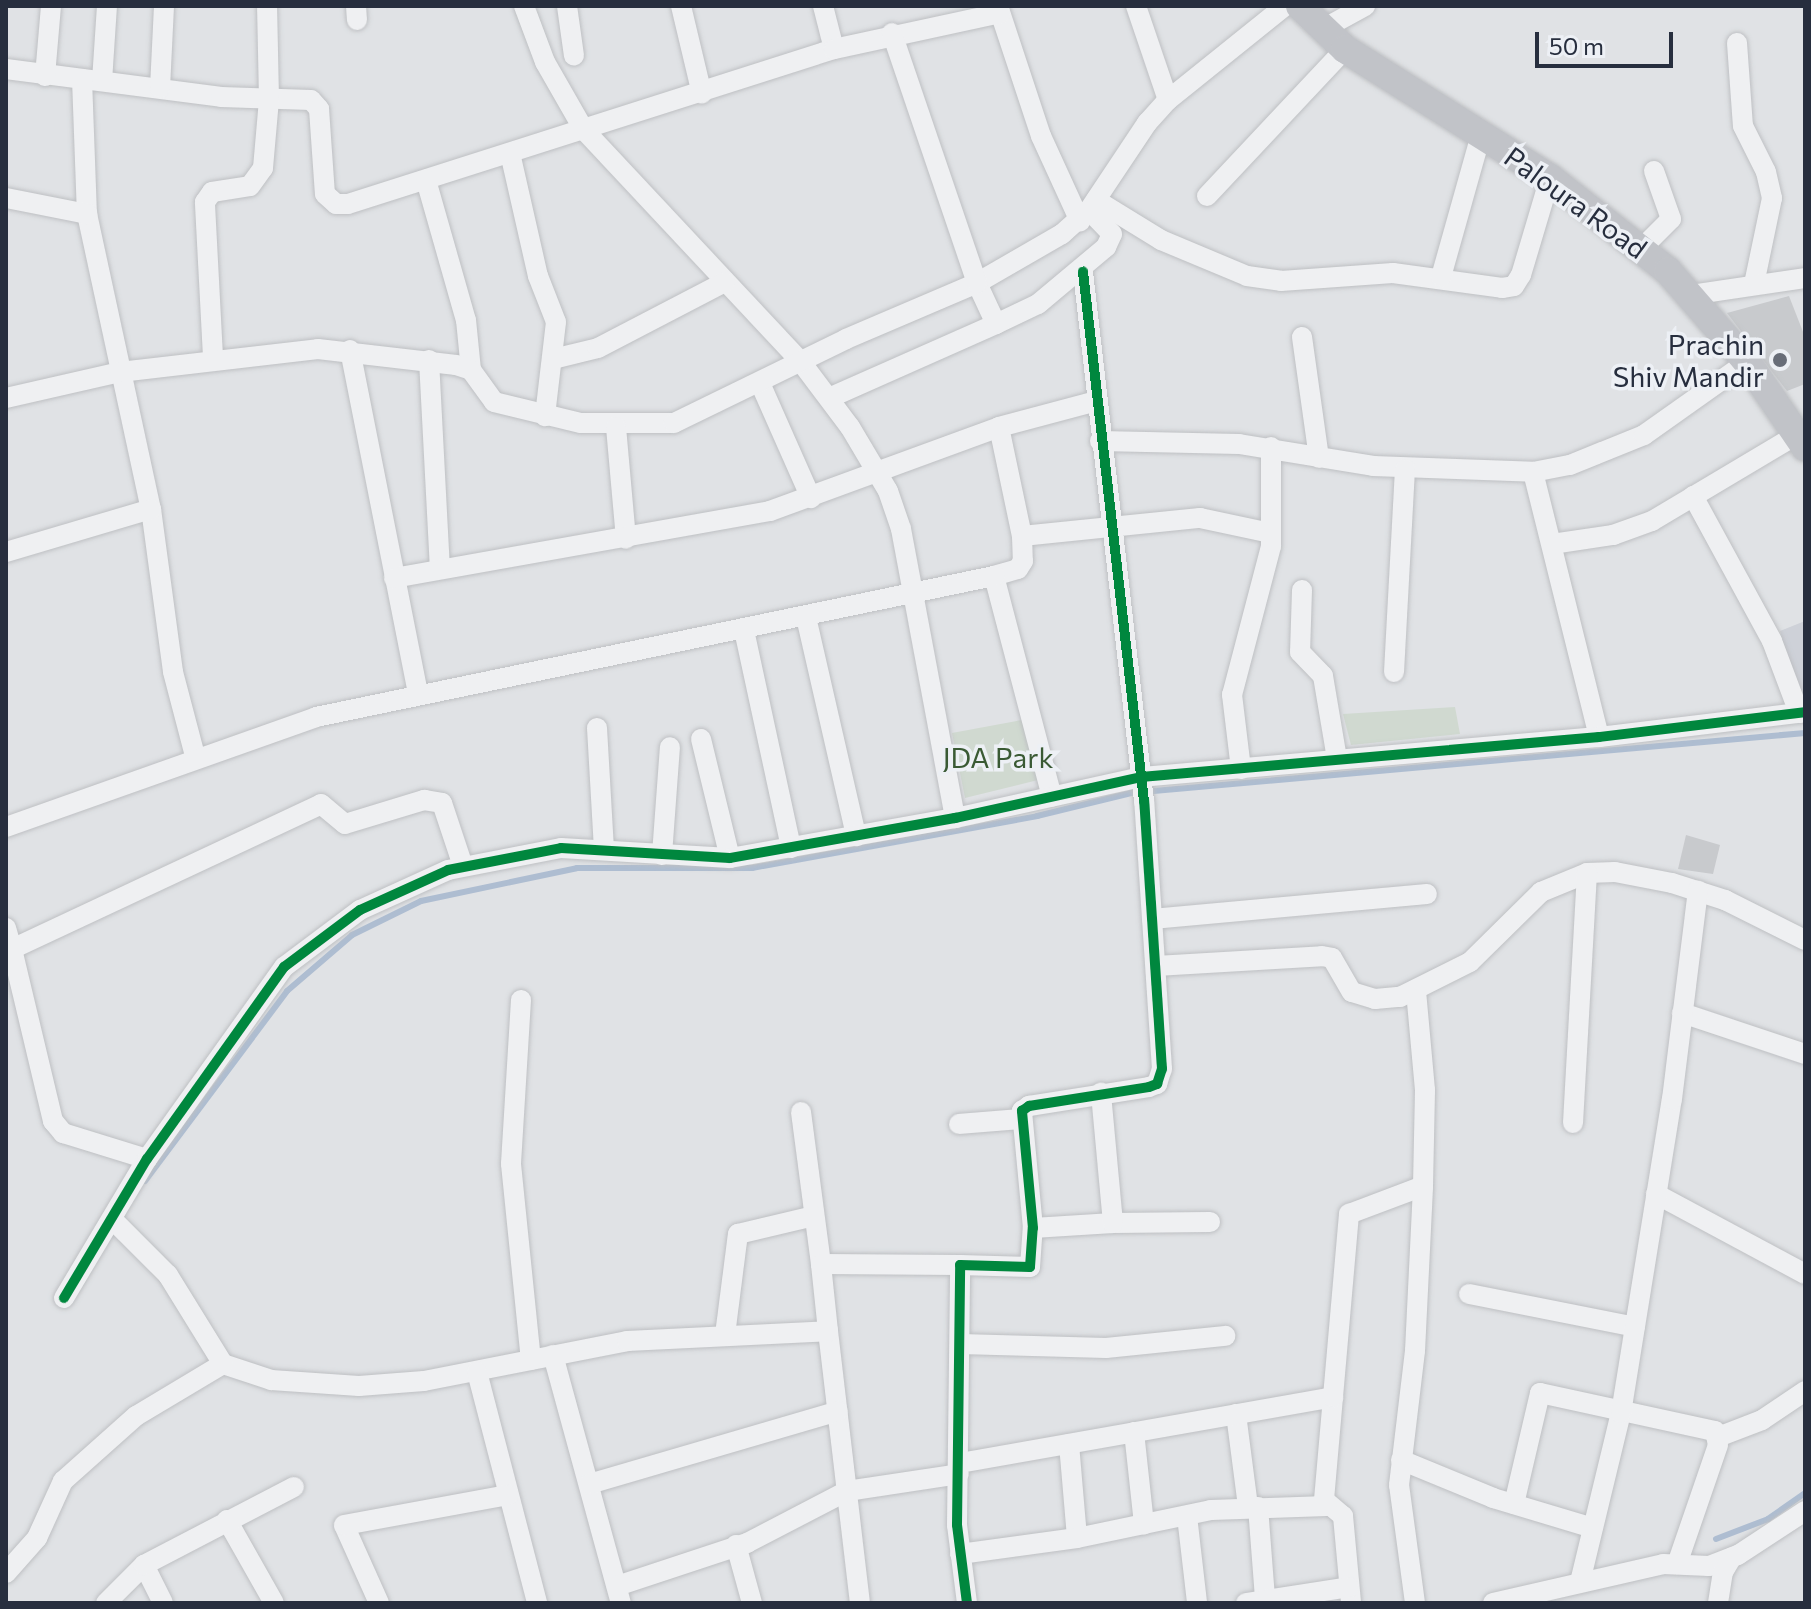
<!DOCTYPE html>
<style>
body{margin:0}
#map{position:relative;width:1811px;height:1609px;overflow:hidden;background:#e0e2e5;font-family:Commissioner,sans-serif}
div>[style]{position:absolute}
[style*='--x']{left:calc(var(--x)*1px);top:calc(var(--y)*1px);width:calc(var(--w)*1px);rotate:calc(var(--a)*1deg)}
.built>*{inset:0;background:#ced1d8}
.green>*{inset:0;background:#d0d9d0}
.stream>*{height:6px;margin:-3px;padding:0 3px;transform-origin:3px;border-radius:3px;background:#aebdd1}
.building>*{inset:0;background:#c8cacd}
.roads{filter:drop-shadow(0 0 2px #bec0c3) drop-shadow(0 0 2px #bec0c3)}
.minor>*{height:20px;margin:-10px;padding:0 10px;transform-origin:10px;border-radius:10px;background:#eff0f2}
.secondary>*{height:28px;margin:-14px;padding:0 14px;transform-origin:14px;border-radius:14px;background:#c1c3c8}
.cycleway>*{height:10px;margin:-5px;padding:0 5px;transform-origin:5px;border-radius:5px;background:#00873e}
.dots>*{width:22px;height:22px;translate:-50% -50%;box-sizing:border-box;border:4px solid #edf0f5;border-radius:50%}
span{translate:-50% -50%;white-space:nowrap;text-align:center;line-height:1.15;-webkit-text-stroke:7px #edf0f5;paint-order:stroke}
.street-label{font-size:28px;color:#272e3e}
.poi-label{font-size:28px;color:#272e3e}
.right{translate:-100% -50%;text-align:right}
.park-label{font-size:28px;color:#3a5a34}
.frame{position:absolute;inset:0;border:8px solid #272e3e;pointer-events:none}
.scale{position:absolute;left:1535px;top:32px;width:138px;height:36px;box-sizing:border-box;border:4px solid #272e3e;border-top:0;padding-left:10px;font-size:24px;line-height:28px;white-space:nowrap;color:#272e3e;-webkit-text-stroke:6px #edf0f5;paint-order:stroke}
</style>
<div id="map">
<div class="built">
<div style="clip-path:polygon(1805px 621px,1805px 702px,1799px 703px,1780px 631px)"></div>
</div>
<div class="green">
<div style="clip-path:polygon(1455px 707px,1460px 734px,1351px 745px,1343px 714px)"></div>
<div style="clip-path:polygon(1027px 719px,1042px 779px,965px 798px,952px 733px)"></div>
</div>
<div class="stream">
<div style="--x:145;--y:1181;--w:237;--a:-53.2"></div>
<div style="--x:287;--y:991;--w:86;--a:-40.7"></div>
<div style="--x:352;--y:935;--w:77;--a:-26.2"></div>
<div style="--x:421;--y:901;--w:159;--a:-11.9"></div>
<div style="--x:577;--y:868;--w:175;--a:0"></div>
<div style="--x:752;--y:868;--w:290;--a:-10.3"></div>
<div style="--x:1037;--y:816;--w:97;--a:-13.7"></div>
<div style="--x:1131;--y:793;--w:677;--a:-5.09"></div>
<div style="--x:1716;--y:1539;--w:56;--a:-21"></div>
<div style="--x:1768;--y:1519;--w:45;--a:-35.1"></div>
</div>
<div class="building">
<div style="clip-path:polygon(1789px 296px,1805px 337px,1805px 384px,1787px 391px,1727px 313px)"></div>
<div style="clip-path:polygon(1686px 835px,1720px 845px,1713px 874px,1678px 869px)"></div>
</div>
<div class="roads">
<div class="minor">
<div style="--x:356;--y:6;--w:14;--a:86"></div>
<div style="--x:524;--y:6;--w:60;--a:69.4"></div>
<div style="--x:545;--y:62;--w:78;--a:60.2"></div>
<div style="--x:584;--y:130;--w:318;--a:46.9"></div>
<div style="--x:801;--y:362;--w:81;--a:53"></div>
<div style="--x:850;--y:427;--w:74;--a:59.3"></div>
<div style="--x:888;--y:491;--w:40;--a:71.1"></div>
<div style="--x:901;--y:529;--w:294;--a:79.4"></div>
<div style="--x:567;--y:6;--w:50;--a:82"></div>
<div style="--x:681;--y:6;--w:90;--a:76.6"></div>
<div style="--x:823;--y:6;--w:44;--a:75.7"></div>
<div style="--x:998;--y:6;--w:137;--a:71.7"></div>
<div style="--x:1041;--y:136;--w:94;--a:65.4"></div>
<div style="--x:1136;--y:6;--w:99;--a:71.2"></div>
<div style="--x:1323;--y:29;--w:48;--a:-28.7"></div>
<div style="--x:1737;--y:43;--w:83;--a:85.9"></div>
<div style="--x:1743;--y:126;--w:51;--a:63.4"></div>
<div style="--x:1766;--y:172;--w:27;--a:77"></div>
<div style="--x:1772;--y:198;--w:88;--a:101.8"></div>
<div style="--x:6;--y:69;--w:217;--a:7.4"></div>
<div style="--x:221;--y:97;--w:90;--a:1.9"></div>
<div style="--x:311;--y:100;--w:12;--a:48"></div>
<div style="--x:319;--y:109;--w:85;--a:86"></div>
<div style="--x:325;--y:194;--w:15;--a:42"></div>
<div style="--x:336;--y:204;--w:12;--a:0"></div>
<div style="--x:348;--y:204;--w:510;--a:-17.69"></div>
<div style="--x:834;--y:49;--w:170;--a:-12.2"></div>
<div style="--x:45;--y:76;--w:70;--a:-85.1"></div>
<div style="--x:82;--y:79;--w:135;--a:87.9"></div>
<div style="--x:87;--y:214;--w:302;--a:77.8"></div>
<div style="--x:151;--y:509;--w:164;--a:82.3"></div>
<div style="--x:173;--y:672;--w:87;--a:75.3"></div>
<div style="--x:102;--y:81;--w:75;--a:-86.2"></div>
<div style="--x:160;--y:88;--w:82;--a:-87.2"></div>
<div style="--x:510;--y:153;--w:126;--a:77.2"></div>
<div style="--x:538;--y:276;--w:49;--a:68.6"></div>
<div style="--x:556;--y:322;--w:95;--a:96.7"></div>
<div style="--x:426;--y:180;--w:146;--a:74.1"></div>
<div style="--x:466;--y:320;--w:50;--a:84.3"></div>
<div style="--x:1207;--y:196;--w:202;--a:-46.8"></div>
<div style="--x:6;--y:198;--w:83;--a:11.2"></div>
<div style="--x:1096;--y:200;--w:76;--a:31.6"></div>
<div style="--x:1161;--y:240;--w:93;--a:22.7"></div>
<div style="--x:1247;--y:276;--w:34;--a:8"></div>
<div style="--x:1281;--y:281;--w:112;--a:-4.1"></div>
<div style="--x:1393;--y:273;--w:110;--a:7.8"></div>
<div style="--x:1502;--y:288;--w:12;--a:-9"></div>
<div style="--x:1514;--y:286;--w:13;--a:-58"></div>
<div style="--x:1521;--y:275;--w:101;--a:-73.4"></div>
<div style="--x:1642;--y:248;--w:41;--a:-45"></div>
<div style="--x:1671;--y:219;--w:51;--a:-109.5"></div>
<div style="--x:1441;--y:277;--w:148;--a:-74.3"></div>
<div style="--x:1691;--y:295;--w:115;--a:-8.5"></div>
<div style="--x:996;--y:324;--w:47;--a:-25.5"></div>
<div style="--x:1038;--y:304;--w:89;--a:-40"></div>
<div style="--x:1106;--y:247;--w:14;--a:-65"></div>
<div style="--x:1112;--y:234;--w:33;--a:-134"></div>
<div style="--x:1302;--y:337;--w:122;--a:82"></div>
<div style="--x:350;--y:350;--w:351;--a:78.8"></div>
<div style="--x:213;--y:357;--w:155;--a:-93"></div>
<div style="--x:205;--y:202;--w:12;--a:-55"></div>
<div style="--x:212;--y:192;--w:38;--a:-9"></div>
<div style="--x:250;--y:186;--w:22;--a:-54"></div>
<div style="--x:263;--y:168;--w:69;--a:-85"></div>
<div style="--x:269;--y:99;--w:93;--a:-91.2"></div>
<div style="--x:553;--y:359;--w:46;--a:-13.7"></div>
<div style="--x:598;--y:348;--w:143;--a:-27.5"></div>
<div style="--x:429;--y:360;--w:208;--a:87"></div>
<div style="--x:760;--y:383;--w:126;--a:66.1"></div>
<div style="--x:6;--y:398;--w:117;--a:-12.8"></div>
<div style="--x:120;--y:372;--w:199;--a:-6.6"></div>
<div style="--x:318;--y:349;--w:139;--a:6.6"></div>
<div style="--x:456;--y:365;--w:16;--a:18"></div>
<div style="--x:471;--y:370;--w:39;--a:54"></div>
<div style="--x:494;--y:402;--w:89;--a:13.6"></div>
<div style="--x:581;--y:423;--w:93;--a:0"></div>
<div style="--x:674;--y:423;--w:191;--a:-26"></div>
<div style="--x:846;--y:339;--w:142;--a:-23.1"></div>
<div style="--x:977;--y:283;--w:98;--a:-30"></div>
<div style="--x:1062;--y:234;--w:36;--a:-42"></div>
<div style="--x:1089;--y:210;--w:105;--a:-56.3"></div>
<div style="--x:1147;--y:123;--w:31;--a:-48"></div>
<div style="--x:1168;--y:100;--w:150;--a:-38.8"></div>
<div style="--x:829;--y:398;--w:183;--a:-23.9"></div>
<div style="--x:996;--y:324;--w:45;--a:-114.9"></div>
<div style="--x:977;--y:283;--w:264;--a:-108.8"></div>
<div style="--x:616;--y:427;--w:112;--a:84.9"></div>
<div style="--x:999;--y:427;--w:101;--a:-14.9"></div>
<div style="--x:1100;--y:441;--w:139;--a:1.2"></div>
<div style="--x:1239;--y:444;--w:136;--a:9.3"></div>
<div style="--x:1373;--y:466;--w:160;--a:2.1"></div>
<div style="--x:1533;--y:472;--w:38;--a:-11"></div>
<div style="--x:1570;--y:465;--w:80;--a:-22.1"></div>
<div style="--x:1644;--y:435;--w:126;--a:-35.3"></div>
<div style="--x:1533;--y:472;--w:273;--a:76"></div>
<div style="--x:1693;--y:496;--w:165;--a:61.4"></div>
<div style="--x:1772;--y:641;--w:77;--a:69.4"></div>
<div style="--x:1022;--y:536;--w:25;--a:88"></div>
<div style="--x:1023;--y:561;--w:9;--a:122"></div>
<div style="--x:1018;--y:569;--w:25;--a:164"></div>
<div style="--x:994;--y:576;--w:228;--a:75.3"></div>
<div style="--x:1552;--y:544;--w:62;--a:-8.4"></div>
<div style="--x:1613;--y:535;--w:41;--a:-19.7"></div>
<div style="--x:1652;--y:521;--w:168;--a:-30.8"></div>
<div style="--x:6;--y:552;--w:151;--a:-16.5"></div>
<div style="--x:394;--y:578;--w:382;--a:-10.1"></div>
<div style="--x:770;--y:511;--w:244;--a:-20.1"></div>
<div style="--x:999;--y:427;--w:111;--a:78.1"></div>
<div style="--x:1022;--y:536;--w:179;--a:-5.8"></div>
<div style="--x:1200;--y:518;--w:72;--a:12.1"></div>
<div style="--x:1302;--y:590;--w:62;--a:91.8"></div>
<div style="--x:1300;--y:652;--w:33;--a:46"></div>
<div style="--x:1323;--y:676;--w:84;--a:80.4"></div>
<div style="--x:806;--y:617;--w:225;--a:77.1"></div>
<div style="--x:744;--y:630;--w:223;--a:77.8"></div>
<div style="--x:1394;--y:672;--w:203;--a:-86.9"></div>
<div style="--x:597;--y:728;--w:121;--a:86.7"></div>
<div style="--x:701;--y:739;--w:122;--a:76.3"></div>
<div style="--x:1241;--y:769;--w:75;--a:-96.9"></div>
<div style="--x:1232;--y:695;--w:154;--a:-75.3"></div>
<div style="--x:1271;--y:546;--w:99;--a:-90"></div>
<div style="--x:6;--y:827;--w:329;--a:-19.5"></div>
<div style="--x:316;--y:717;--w:693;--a:-11.75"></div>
<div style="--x:662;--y:855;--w:108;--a:-85.8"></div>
<div style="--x:1152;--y:919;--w:276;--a:-5.2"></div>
<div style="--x:6;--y:928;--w:22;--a:74"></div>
<div style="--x:12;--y:949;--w:341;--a:-25.1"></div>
<div style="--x:321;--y:804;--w:31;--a:40"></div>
<div style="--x:345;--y:824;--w:83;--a:-16.9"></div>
<div style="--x:424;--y:800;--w:18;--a:9"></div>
<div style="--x:442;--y:803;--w:66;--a:71.6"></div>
<div style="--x:6;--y:950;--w:6;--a:-9"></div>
<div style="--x:12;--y:949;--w:177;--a:76.6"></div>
<div style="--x:53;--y:1121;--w:16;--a:50"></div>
<div style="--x:63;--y:1133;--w:88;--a:17.2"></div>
<div style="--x:1156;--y:966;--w:166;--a:-3.4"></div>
<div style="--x:1322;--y:956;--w:10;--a:11"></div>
<div style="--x:1332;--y:958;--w:39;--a:60"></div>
<div style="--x:1352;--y:992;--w:24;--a:17"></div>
<div style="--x:1375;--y:999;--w:25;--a:-5"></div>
<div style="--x:1400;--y:997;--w:78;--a:-26.6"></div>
<div style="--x:1470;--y:962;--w:100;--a:-44.6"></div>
<div style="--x:1541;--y:892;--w:50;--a:-22.4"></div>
<div style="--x:1587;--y:873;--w:28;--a:-2"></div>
<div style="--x:1615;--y:872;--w:58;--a:10.9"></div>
<div style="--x:1672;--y:883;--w:56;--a:17.8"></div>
<div style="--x:1725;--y:900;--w:89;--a:26.6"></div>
<div style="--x:521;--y:1000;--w:164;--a:93.5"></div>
<div style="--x:511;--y:1164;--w:197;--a:84.2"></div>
<div style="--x:1682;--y:1013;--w:130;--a:18.4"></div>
<div style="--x:801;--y:1112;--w:153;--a:82.5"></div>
<div style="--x:1573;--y:1123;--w:250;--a:-86.8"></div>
<div style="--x:959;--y:1124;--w:61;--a:-4.7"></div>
<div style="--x:1656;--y:1194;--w:169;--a:28.2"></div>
<div style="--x:1113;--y:1223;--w:97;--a:-0.6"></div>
<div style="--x:1033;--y:1228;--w:80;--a:-3.6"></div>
<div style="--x:1113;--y:1223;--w:131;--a:-95.3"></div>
<div style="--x:1469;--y:1294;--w:169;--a:11.2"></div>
<div style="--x:64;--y:1298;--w:162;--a:-59.2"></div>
<div style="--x:147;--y:1159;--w:236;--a:-54.5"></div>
<div style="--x:284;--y:967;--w:95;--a:-36.9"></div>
<div style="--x:360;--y:910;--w:97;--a:-24.4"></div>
<div style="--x:448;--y:870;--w:115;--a:-11"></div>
<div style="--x:561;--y:848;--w:169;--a:3.4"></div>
<div style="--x:730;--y:858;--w:229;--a:-10.1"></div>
<div style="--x:955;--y:818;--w:190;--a:-12.4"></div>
<div style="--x:1141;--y:777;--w:460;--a:-5"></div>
<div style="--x:1599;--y:737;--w:208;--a:-6.9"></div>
<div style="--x:828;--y:1331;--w:274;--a:83.3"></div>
<div style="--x:725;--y:1335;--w:102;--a:-82.7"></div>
<div style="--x:738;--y:1234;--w:78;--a:-13.3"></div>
<div style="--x:960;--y:1344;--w:146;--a:1.6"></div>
<div style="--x:1106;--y:1348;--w:120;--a:-5.8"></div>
<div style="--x:553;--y:1355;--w:257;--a:74.7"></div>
<div style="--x:223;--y:1364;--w:51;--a:18.4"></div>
<div style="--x:271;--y:1380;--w:88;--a:3.9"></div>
<div style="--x:359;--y:1386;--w:65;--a:-4.4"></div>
<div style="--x:424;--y:1381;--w:207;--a:-11.1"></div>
<div style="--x:627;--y:1341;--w:201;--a:-2.8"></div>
<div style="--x:828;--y:1331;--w:67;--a:-96"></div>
<div style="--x:821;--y:1264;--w:139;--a:0.4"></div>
<div style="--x:477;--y:1372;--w:239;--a:75.4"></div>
<div style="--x:1333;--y:1397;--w:103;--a:95"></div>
<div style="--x:1324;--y:1500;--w:25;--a:40"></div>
<div style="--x:1343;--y:1516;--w:87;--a:84.7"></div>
<div style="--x:1236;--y:1414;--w:94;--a:82.6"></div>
<div style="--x:1134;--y:1432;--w:93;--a:83.8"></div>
<div style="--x:1718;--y:1437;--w:47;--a:-21.1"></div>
<div style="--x:1762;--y:1420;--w:52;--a:-34"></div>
<div style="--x:1069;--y:1444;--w:94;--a:85.1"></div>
<div style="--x:1401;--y:1460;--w:100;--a:22.4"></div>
<div style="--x:1493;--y:1498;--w:104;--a:16.7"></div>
<div style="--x:960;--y:1463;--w:379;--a:-10"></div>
<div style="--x:1333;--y:1397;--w:184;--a:-85"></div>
<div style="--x:1349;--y:1214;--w:79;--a:-20.7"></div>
<div style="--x:1423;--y:1186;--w:96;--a:-88.8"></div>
<div style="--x:1425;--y:1090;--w:98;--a:-95.2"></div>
<div style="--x:589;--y:1484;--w:259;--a:-16.3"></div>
<div style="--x:1514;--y:1504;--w:114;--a:-76.8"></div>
<div style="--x:1540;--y:1393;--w:179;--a:12.3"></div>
<div style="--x:1715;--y:1431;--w:14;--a:78"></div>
<div style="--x:1718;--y:1445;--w:126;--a:109"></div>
<div style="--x:1258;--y:1507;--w:92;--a:85.6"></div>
<div style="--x:1187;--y:1516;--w:88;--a:83.4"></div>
<div style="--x:227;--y:1520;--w:95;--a:60.5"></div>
<div style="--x:736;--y:1545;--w:60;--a:74.6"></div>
<div style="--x:960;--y:1554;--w:118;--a:-7.8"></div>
<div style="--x:1077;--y:1538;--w:137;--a:-11.8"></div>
<div style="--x:1211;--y:1510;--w:116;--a:-2"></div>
<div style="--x:144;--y:1565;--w:42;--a:63.4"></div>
<div style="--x:6;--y:1573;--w:47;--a:-48.5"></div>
<div style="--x:37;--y:1538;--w:63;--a:-65.5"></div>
<div style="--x:63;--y:1481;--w:98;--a:-41.7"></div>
<div style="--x:136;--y:1416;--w:101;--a:-30.9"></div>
<div style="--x:223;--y:1364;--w:105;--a:-121.7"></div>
<div style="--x:168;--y:1275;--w:79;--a:-135"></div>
<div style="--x:1580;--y:1582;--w:174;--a:-76.4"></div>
<div style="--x:1621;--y:1413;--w:318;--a:-80.8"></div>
<div style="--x:1672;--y:1099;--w:210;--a:-82.9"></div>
<div style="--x:617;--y:1586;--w:137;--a:-18.3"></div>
<div style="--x:747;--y:1543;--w:113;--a:-27.5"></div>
<div style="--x:847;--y:1491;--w:113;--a:-8.6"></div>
<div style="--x:106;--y:1603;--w:54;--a:-45"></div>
<div style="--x:144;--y:1565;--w:169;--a:-27.5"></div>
<div style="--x:379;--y:1603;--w:85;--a:-114.2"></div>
<div style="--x:344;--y:1525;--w:167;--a:-10.4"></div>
<div style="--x:967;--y:1603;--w:79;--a:-97.3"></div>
<div style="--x:957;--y:1525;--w:260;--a:-89.3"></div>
<div style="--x:960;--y:1265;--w:70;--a:1.6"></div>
<div style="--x:1030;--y:1267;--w:39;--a:-86"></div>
<div style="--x:1033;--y:1228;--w:118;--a:-95.4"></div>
<div style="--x:1022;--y:1111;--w:9;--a:-36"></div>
<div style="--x:1029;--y:1106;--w:121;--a:-9"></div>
<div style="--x:1149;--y:1087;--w:9;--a:-21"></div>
<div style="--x:1157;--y:1084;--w:16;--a:-72"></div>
<div style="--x:1162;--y:1069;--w:269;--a:-93.8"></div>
<div style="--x:1144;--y:801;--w:533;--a:-96.58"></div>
<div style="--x:1246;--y:1603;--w:104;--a:-8.8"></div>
<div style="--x:1415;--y:1603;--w:119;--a:-97.7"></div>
<div style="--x:1399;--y:1485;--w:135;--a:-83.2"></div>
<div style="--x:1415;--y:1351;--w:165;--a:-87.2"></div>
<div style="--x:1493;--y:1603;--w:174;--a:-12.9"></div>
<div style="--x:1663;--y:1564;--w:46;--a:2.5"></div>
<div style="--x:1709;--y:1566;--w:31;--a:-21"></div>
<div style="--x:1738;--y:1555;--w:80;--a:-33.3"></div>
<div style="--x:1718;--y:1603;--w:31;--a:-81"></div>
<div style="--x:1723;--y:1572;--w:17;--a:-59"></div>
</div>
<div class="secondary">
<div style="--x:1300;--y:6;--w:62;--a:43.7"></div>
<div style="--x:1345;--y:49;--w:242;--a:32.2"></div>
<div style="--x:1550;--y:178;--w:150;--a:38.2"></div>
<div style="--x:1668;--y:271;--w:121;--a:49"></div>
<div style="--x:1747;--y:362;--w:103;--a:55.7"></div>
</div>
</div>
<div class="cycleway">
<div style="--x:64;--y:1298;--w:162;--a:-59.2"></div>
<div style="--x:147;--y:1159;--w:236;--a:-54.5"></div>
<div style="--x:284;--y:967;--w:95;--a:-36.9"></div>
<div style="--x:360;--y:910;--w:97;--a:-24.4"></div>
<div style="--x:448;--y:870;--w:115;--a:-11"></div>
<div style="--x:561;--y:848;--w:169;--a:3.4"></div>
<div style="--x:730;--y:858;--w:229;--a:-10.1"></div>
<div style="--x:955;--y:818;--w:190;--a:-12.4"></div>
<div style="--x:1141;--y:777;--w:460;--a:-5"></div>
<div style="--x:1599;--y:737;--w:208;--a:-6.9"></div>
<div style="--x:967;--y:1603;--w:79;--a:-97.3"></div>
<div style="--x:957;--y:1525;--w:260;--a:-89.3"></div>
<div style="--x:960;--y:1265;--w:70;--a:1.6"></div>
<div style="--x:1030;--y:1267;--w:39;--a:-86"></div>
<div style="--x:1033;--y:1228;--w:118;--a:-95.4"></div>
<div style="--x:1022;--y:1111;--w:9;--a:-36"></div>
<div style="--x:1029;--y:1106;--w:121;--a:-9"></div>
<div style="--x:1149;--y:1087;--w:9;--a:-21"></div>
<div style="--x:1157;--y:1084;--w:16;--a:-72"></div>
<div style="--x:1162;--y:1069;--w:269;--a:-93.8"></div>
<div style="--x:1144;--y:801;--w:533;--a:-96.58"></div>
</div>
<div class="dots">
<div style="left:1780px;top:360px;background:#686d78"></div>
</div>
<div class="street-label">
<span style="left:1576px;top:202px;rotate:36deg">Paloura Road</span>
</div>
<div class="poi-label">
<span class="right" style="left:1764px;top:360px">Prachin<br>Shiv Mandir</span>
</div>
<div class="park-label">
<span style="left:998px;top:757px">JDA Park</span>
</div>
<div class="frame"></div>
<div class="scale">50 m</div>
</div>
